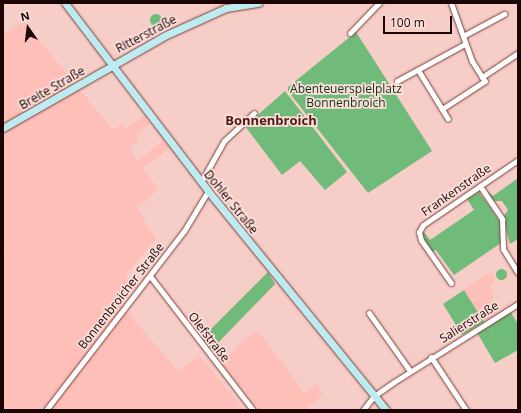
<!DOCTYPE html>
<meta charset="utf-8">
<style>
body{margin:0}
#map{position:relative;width:521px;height:413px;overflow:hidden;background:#f7cdc7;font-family:"Open Sans",sans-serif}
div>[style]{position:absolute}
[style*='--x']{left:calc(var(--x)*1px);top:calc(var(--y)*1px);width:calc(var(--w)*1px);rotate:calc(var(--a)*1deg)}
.built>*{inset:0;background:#fdbfb7}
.green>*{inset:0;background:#70bb7a}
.round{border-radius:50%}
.roads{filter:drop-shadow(0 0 1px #793f39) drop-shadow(0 0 1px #793f39)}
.minor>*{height:5px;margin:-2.5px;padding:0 2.5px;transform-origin:2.5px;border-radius:2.5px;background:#fff}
.secondary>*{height:7px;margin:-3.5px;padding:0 3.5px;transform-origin:3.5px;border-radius:3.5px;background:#bcecf2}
span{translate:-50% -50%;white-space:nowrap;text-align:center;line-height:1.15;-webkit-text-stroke:3.5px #fadeda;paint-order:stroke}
.street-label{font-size:12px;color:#1c0605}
.park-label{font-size:12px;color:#0e3415}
.neighbourhood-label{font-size:13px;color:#4e1915;font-weight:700}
.frame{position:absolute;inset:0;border:4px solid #1c0605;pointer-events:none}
.north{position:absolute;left:8px;top:8px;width:40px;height:40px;-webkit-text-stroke:3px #fadeda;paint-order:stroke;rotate:346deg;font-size:11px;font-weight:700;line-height:16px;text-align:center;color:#1c0605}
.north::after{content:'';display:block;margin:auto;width:14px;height:18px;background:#1c0605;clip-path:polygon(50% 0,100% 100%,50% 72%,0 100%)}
.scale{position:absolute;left:383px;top:16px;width:69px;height:18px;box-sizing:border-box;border:2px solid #1c0605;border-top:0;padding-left:5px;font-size:12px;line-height:14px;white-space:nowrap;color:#1c0605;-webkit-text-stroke:3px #fadeda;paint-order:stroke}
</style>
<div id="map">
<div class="built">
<div style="clip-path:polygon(23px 21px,113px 130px,122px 124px,126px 129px,144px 116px,150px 124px,136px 134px,139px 140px,130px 146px,137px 161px,163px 141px,169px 148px,143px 168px,158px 189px,137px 208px,156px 239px,125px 276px,136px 288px,121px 305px,178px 371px,199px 355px,244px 410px,3px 410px,3px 255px,7px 252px,3px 246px,3px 36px)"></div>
<div style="clip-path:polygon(491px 272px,496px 280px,489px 285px,493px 295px,491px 304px,497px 314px,484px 322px,464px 290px)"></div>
<div style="clip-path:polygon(254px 331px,264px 338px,304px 393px,316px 384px,323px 394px,306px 410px,259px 410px,221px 363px)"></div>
</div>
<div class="green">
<div class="round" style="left:150px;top:14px;width:12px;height:12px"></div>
<div style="clip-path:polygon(356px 32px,432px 151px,368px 193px,288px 91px,288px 87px)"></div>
<div style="clip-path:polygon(285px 91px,347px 172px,325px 190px,300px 161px,282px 175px,245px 126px)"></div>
<div style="clip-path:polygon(518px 178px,518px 239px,510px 244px,503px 217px,508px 210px,502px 201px,493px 201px,485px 190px,493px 196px)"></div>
<div style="clip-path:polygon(479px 192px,501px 223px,501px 243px,454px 275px,436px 250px,431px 252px,421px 234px,424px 232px,430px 240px,474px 210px,467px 199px)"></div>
<div class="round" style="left:495.5px;top:268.5px;width:11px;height:11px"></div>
<div style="clip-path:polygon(268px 272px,275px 284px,211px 350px,202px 338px)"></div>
<div style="clip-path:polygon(464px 290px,484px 322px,462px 335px,443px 304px)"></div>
<div style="clip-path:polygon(510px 311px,518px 324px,518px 350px,495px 363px,476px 331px)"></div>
</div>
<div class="roads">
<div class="minor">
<div style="--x:451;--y:3;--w:62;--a:70.1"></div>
<div style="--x:472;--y:61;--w:19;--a:58"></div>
<div style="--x:482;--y:77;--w:43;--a:-33.7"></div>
<div style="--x:350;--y:33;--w:42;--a:-46"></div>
<div style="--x:463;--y:36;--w:47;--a:-28.2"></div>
<div style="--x:418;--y:70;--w:57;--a:58.5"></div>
<div style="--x:397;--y:81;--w:77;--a:-28.6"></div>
<div style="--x:442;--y:109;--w:51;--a:-33.1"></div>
<div style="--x:485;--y:81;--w:5;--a:-127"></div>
<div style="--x:201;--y:182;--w:47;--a:-60.7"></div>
<div style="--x:224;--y:141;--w:41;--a:-43"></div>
<div style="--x:480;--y:186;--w:40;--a:56"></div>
<div style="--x:502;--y:219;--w:30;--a:88"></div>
<div style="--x:503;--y:249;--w:28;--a:58"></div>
<div style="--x:150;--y:276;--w:169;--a:52.5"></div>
<div style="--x:451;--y:283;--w:52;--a:-124.9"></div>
<div style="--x:421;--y:240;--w:8;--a:-104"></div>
<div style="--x:419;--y:232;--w:8;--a:-60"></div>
<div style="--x:423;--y:225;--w:115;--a:-34.4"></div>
<div style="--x:369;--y:313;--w:71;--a:54.7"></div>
<div style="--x:431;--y:357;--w:64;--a:56.6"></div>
<div style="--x:46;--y:410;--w:226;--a:-52.4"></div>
<div style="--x:184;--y:231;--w:47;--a:-59"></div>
<div style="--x:363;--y:410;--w:18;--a:-52"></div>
<div style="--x:374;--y:396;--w:24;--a:-35"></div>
<div style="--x:394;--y:382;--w:146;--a:-32.2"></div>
</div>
<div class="secondary">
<div style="--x:65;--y:3;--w:236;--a:52.7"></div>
<div style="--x:208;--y:191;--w:282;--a:50.9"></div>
<div style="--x:3;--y:128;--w:185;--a:-29.7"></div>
<div style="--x:164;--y:36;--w:68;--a:-24.3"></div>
<div style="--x:226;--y:8;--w:33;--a:-9"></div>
</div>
</div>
<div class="street-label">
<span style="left:146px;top:34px;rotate:-28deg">Ritterstraße</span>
<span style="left:52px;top:88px;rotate:-30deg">Breite Straße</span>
<span style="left:456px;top:190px;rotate:-35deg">Frankenstraße</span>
<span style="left:231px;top:202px;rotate:51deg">Dohler Straße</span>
<span style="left:121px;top:296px;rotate:-52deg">Bonnenbroicher Straße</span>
<span style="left:469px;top:322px;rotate:-32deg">Salierstraße</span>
<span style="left:209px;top:337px;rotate:52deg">Olefstraße</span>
</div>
<div class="park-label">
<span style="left:346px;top:96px">Abenteuerspielplatz<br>Bonnenbroich</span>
</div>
<div class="neighbourhood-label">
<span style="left:271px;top:120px">Bonnenbroich</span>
</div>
<div class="frame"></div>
<div class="north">N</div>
<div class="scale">100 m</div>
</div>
